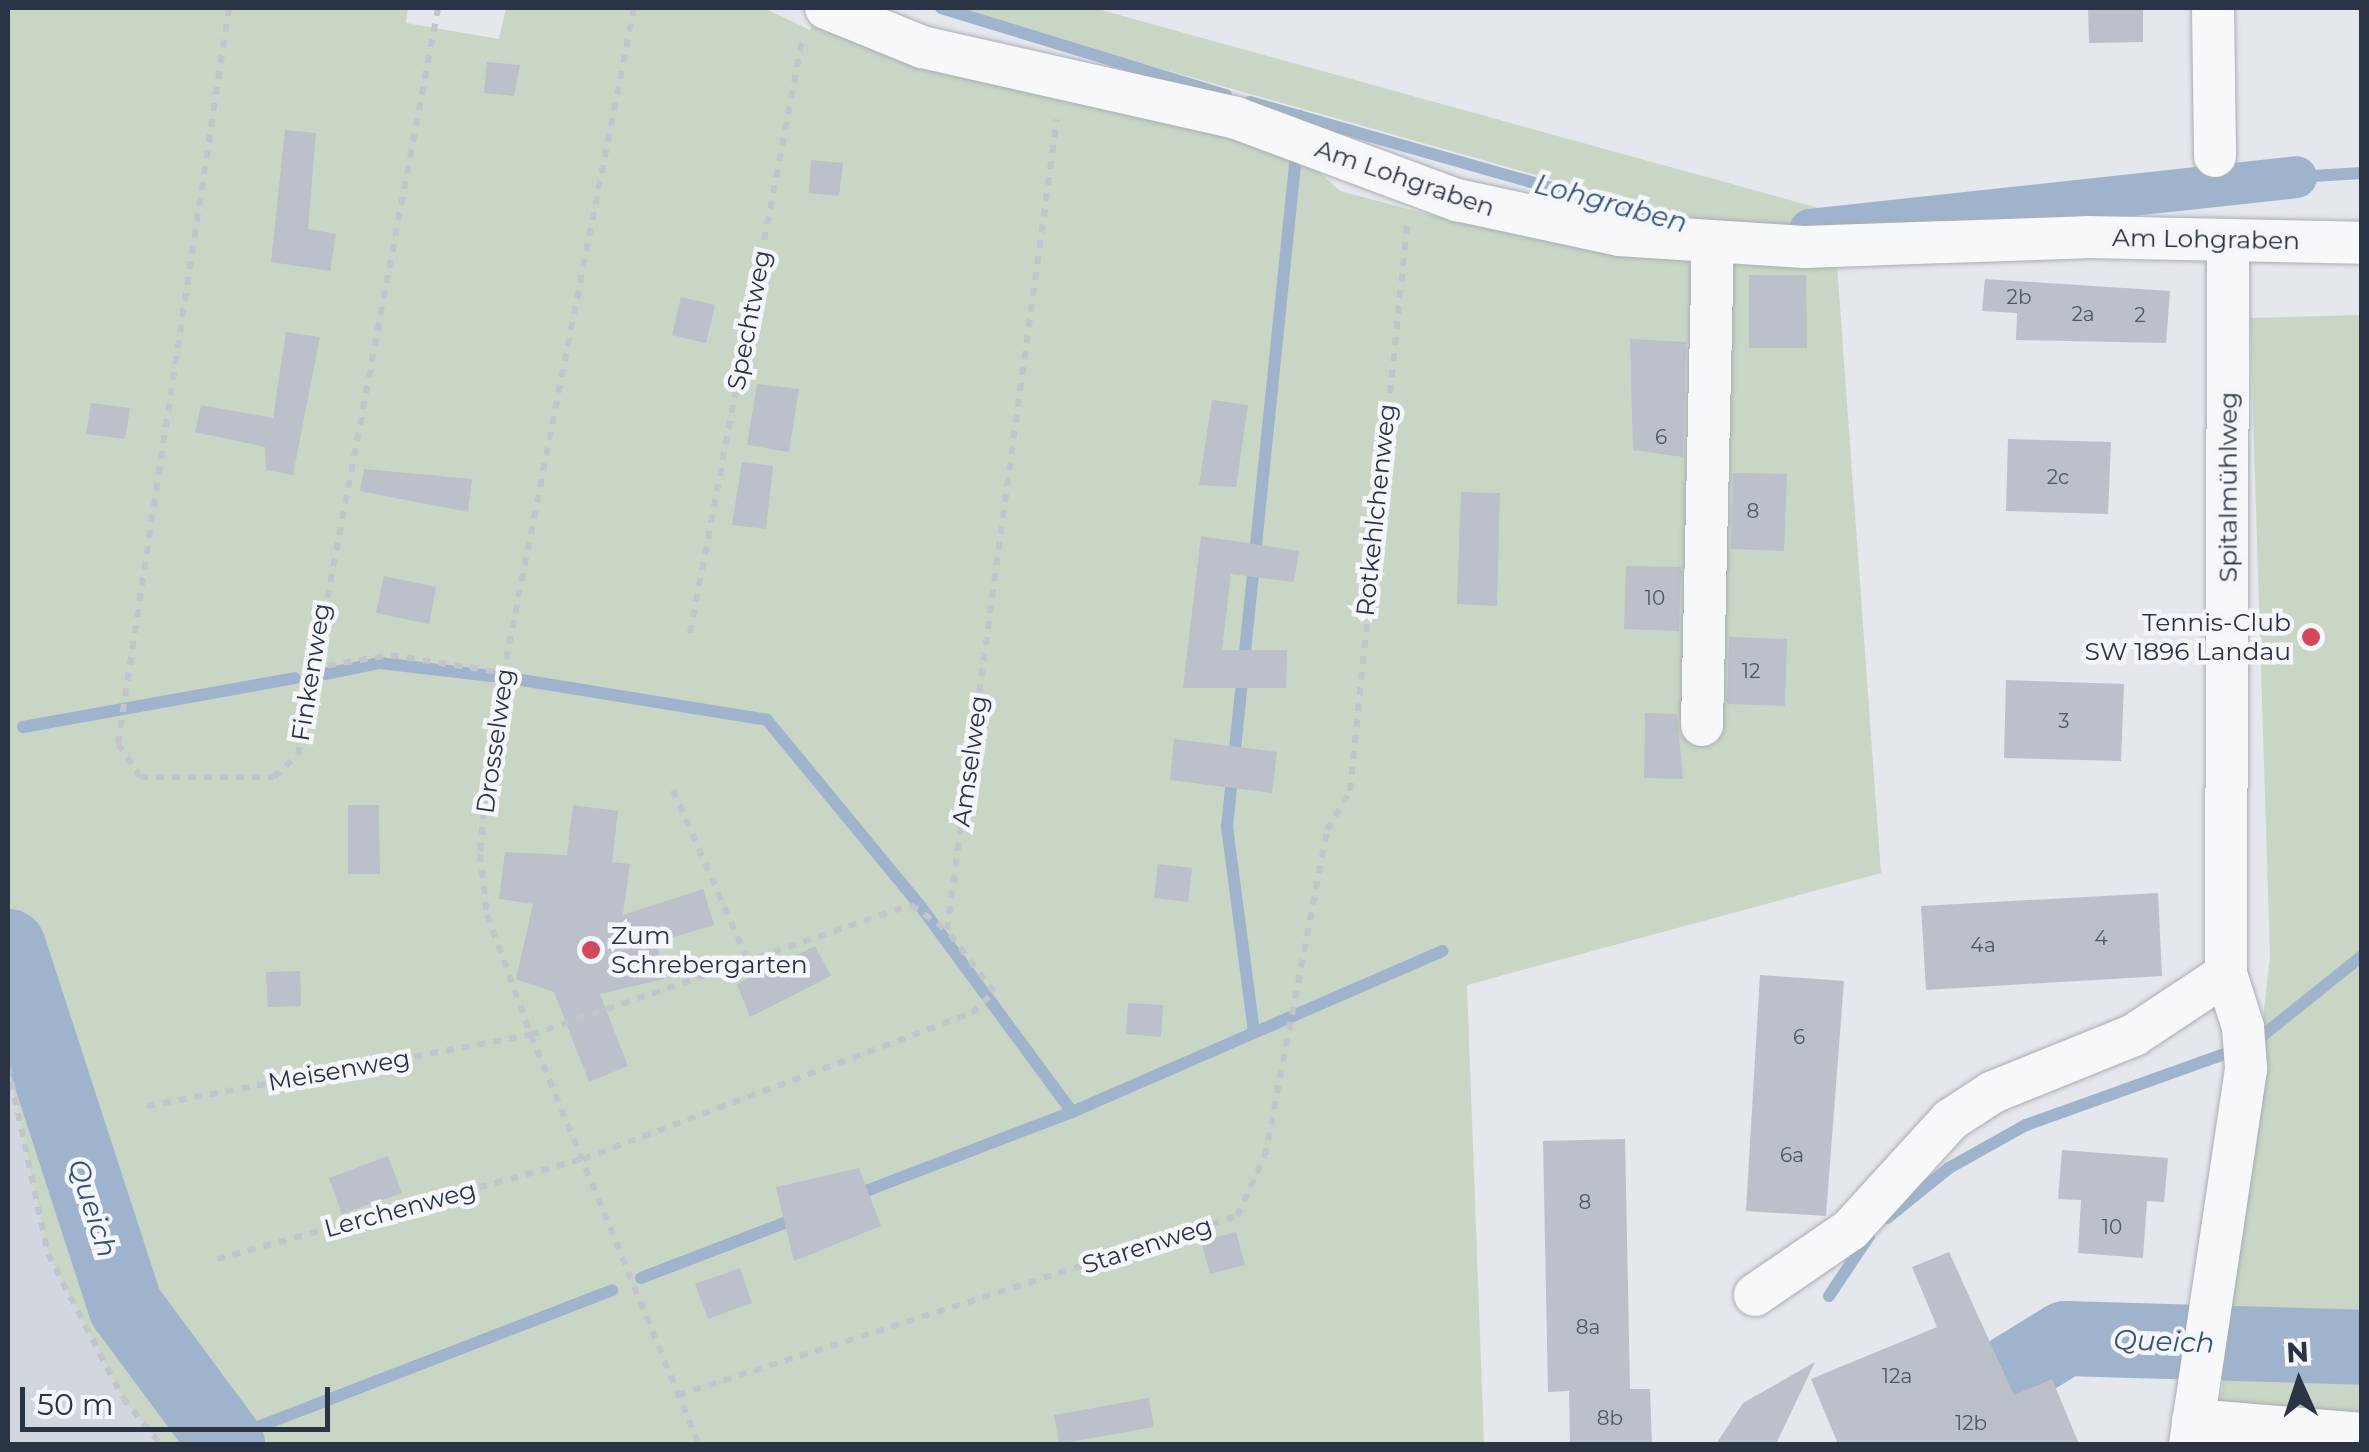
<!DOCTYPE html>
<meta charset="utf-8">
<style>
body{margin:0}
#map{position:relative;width:2369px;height:1452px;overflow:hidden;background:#e4e7ec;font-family:Montserrat,sans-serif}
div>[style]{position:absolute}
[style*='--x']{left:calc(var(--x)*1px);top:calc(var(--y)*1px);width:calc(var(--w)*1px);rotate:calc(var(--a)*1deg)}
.built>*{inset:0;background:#d2d6de}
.green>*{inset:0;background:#c9d6c5}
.stream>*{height:12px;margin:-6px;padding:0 6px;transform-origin:6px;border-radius:6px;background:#9fb4cc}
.canal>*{height:42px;margin:-21px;padding:0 21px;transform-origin:21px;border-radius:21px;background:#9fb4cc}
.river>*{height:75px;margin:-37.5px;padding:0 37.5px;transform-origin:37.5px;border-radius:37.5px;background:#9fb4cc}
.building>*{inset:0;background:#bbc0ca}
.path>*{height:6px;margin-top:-3px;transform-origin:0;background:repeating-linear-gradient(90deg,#c2c5cb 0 8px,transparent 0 16px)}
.roads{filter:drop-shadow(0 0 2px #a9aeb7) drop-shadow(0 0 2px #a9aeb7)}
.minor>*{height:42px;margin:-21px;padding:0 21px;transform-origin:21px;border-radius:21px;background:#f7f8fa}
.dots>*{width:28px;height:28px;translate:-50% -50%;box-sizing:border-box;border:5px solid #f4f6f9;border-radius:50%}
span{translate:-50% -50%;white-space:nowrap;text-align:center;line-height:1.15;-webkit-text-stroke:9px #f4f6f9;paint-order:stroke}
.number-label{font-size:20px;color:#4f5766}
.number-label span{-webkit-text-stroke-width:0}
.street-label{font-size:25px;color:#2b3445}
.poi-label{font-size:25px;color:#2b3445}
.right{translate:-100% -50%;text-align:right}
.left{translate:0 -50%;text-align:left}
.water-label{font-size:28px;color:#34527a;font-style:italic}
.frame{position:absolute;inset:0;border:10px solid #2b3445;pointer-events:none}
.north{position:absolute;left:2249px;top:1332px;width:100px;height:100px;-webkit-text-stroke:8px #f4f6f9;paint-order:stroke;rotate:357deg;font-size:28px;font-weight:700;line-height:40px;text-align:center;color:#2b3445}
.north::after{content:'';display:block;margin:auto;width:35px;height:45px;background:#2b3445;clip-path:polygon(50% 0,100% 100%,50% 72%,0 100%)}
.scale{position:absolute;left:20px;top:1387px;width:310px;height:45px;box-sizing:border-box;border:5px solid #2b3445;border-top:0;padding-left:12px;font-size:30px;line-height:35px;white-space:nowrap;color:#2b3445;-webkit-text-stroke:8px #f4f6f9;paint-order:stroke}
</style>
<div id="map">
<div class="built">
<div style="clip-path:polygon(8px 1066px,48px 1254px,123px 1398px,160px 1444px,8px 1444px)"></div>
</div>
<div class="green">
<div style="clip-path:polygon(8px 8px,408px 8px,406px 23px,499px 39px,506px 8px,764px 8px,810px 30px,814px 13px,1288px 143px,1340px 191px,1465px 224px,1837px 265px,1881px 873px,1467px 985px,1484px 1444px,160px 1444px,123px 1398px,48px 1254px,8px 1066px)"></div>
<div style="clip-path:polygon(948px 8px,1094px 8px,1833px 212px,1834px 230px,1690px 219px)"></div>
<div style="clip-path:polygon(2361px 315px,2361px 1444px,2216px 1444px,2270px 956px,2250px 318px)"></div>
</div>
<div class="stream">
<div style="--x:941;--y:8;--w:298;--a:17"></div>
<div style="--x:1250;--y:102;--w:430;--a:15.9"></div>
<div style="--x:2296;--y:177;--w:66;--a:-3.5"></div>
<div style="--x:325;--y:674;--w:55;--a:-11.5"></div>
<div style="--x:379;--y:663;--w:114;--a:6.6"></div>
<div style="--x:515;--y:679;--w:255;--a:9.2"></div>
<div style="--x:767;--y:720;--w:242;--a:50.5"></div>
<div style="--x:921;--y:907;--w:255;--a:53.6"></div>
<div style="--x:1072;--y:1112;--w:404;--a:-23.5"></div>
<div style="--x:23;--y:727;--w:276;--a:-10.2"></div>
<div style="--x:1254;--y:1032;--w:207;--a:-97.5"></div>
<div style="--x:1227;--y:827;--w:715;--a:-84.14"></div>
<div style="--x:853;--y:1196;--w:235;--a:-21"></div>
<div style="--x:1887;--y:1218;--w:80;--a:-38.9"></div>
<div style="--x:1949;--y:1168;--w:88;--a:-29.2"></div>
<div style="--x:2026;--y:1125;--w:240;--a:-19.7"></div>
<div style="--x:2252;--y:1044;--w:141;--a:-38.7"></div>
<div style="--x:641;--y:1278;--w:167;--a:-21"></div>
<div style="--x:1829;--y:1296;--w:72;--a:-56.3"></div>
<div style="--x:224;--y:1440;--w:416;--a:-21.1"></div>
</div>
<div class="canal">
<div style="--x:1810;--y:230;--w:489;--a:-6.2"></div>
</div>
<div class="river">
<div style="--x:8;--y:946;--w:379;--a:72"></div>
<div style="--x:125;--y:1306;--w:172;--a:53.5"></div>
<div style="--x:1982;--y:1389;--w:97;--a:-31.6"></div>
<div style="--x:2065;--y:1338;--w:297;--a:1.7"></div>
</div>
<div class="building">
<div style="clip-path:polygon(2088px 8px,2143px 8px,2143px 42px,2089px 43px)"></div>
<div style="clip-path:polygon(487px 62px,520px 65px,514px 96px,484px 93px)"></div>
<div style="clip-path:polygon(285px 130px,316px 133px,308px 229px,336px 234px,330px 271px,271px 262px)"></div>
<div style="clip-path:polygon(811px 160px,843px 163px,839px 196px,809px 193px)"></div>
<div style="clip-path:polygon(1749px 275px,1806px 275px,1807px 348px,1749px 348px)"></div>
<div style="clip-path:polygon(1985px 279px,2170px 291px,2166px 343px,2016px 340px,2017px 313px,1982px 311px)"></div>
<div style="clip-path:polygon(681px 297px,715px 305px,706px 343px,672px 335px)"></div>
<div style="clip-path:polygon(286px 332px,320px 337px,293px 475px,266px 470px,265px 447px,195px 432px,201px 405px,273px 418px)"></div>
<div style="clip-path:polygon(1630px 339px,1686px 342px,1683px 457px,1633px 450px)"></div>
<div style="clip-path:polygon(757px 384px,799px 389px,789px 452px,747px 445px)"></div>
<div style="clip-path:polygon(1212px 400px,1248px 405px,1236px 487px,1199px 485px)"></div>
<div style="clip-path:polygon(91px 403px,130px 408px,125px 439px,86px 434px)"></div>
<div style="clip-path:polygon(2008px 439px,2111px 442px,2108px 514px,2006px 511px)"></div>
<div style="clip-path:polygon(742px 462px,773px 466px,766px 529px,732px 525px)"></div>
<div style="clip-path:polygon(364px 469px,472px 479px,468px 512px,360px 491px)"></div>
<div style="clip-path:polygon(1733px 473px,1787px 474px,1784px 551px,1731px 549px)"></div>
<div style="clip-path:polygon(1461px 492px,1500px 493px,1497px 606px,1457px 604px)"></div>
<div style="clip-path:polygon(1201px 536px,1299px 551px,1294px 582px,1231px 574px,1222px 650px,1287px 650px,1286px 688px,1183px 688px)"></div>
<div style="clip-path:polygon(1626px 566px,1681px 567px,1679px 631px,1624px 629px)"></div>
<div style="clip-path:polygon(384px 576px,436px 587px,429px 624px,376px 613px)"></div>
<div style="clip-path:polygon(1729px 637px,1787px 639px,1785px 706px,1727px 704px)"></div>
<div style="clip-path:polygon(2006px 680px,2124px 684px,2121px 761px,2004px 758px)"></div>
<div style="clip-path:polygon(1645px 713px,1677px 714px,1683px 779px,1644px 778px)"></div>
<div style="clip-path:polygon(1174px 739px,1277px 752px,1272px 793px,1170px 780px)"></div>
<div style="clip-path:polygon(348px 805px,379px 805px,380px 874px,348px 874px)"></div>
<div style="clip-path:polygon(573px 805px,618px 811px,612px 862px,630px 864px,623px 915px,703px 889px,714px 925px,657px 942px,664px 979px,600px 994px,628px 1066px,589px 1082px,554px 992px,516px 979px,533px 904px,499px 899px,505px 852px,567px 855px)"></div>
<div style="clip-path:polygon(1158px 864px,1192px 868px,1188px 902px,1154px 898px)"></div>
<div style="clip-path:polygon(2158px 893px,2162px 976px,1926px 990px,1921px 906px)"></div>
<div style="clip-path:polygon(815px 946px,831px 976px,750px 1017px,737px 984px)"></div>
<div style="clip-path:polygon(300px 971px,301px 1006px,268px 1007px,266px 972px)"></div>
<div style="clip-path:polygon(1760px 975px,1844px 981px,1826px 1216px,1746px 1211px)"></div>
<div style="clip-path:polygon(1128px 1003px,1163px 1005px,1161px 1037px,1126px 1034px)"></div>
<div style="clip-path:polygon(1625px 1139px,1630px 1389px,1650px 1389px,1652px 1444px,1570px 1444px,1569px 1391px,1548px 1392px,1543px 1141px)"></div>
<div style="clip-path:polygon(2062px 1150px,2168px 1158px,2164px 1202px,2147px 1201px,2143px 1258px,2078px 1253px,2081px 1200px,2058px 1199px)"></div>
<div style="clip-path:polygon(388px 1156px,402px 1193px,342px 1214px,329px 1178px)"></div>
<div style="clip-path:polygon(859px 1168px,881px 1226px,794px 1261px,776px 1187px)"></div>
<div style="clip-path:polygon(1236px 1232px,1245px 1265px,1210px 1274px,1201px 1241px)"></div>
<div style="clip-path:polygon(1949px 1252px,2014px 1395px,2052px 1379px,2079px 1444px,1838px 1444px,1811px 1379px,1937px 1327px,1912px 1267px)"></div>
<div style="clip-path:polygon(740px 1268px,752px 1303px,708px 1319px,695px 1284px)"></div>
<div style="clip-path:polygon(1815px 1362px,1776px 1444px,1716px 1444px,1743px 1403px)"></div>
<div style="clip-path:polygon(1149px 1398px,1154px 1427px,1059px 1444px,1054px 1415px)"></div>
</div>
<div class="path">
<div style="--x:229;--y:8;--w:744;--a:98.58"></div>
<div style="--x:118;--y:744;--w:40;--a:56"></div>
<div style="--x:140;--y:777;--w:134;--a:0"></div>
<div style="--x:274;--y:777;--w:33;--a:-43"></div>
<div style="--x:298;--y:755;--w:760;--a:-79.38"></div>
<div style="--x:634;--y:8;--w:753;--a:101.1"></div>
<div style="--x:489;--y:747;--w:107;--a:94.8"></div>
<div style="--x:480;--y:854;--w:61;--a:83.5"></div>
<div style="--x:487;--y:915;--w:128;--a:69.9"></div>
<div style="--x:531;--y:1035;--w:442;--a:67.7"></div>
<div style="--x:690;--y:633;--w:603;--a:-79.3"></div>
<div style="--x:312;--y:668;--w:80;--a:-9.3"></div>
<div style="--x:391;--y:655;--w:113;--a:9.1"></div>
<div style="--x:673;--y:790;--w:181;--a:66.3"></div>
<div style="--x:8;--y:1066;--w:192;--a:78"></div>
<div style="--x:48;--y:1254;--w:162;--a:62.5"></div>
<div style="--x:123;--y:1398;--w:59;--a:51.2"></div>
<div style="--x:147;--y:1106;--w:391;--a:-10.5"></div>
<div style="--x:531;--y:1035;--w:402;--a:-18.9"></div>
<div style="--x:911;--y:905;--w:44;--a:34.8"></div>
<div style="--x:217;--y:1259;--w:379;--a:-15.3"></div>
<div style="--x:583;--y:1159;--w:415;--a:-20.6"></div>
<div style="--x:972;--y:1013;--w:30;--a:-44"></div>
<div style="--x:994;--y:992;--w:78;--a:-127.2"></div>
<div style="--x:947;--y:930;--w:818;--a:-82.28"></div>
<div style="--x:678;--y:1395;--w:587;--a:-17.76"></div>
<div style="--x:1237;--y:1216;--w:66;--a:-65"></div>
<div style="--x:1265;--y:1156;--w:332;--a:-79.2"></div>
<div style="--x:1327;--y:830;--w:45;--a:-59.5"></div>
<div style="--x:1350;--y:791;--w:569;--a:-84.25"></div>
</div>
<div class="roads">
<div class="minor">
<div style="--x:826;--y:8;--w:104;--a:22.1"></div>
<div style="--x:922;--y:47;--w:322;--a:12.7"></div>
<div style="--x:1236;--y:118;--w:236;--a:20.4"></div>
<div style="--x:1457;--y:200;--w:166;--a:12.2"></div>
<div style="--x:1619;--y:235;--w:185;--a:3.7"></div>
<div style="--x:1804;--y:247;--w:282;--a:-2"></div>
<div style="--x:2086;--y:237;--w:276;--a:1.2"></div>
<div style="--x:2213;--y:8;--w:148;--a:89.2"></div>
<div style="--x:1702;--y:725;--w:481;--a:-88.7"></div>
<div style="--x:1755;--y:1295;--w:115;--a:-34.4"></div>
<div style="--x:1850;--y:1230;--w:149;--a:-47.7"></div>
<div style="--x:1950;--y:1120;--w:51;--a:-33.1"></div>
<div style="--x:1993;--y:1092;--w:152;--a:-22"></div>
<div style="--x:2134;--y:1035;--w:110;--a:-33.5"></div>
<div style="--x:2193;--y:1420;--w:170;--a:4.7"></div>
<div style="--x:2190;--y:1444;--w:380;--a:-81.5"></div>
<div style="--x:2246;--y:1068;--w:41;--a:-94.2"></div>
<div style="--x:2243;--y:1027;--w:56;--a:-107.8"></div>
<div style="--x:2226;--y:974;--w:734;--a:-89.84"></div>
</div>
</div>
<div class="dots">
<div style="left:2311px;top:637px;background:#d1495b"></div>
<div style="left:591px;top:950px;background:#d1495b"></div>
</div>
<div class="number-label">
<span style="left:2019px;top:297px">2b</span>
<span style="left:2083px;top:314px">2a</span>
<span style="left:2140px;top:315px">2</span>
<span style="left:1661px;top:437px">6</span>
<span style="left:2058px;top:477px">2c</span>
<span style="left:1753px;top:511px">8</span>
<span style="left:1655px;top:598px">10</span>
<span style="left:1751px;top:671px">12</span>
<span style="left:2064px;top:721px">3</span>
<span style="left:2101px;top:938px">4</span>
<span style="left:1983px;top:945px">4a</span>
<span style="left:1799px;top:1037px">6</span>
<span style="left:1792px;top:1155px">6a</span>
<span style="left:1585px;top:1202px">8</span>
<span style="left:2112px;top:1227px">10</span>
<span style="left:1588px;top:1327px">8a</span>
<span style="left:1897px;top:1376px">12a</span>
<span style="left:1610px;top:1418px">8b</span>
<span style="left:1971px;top:1423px">12b</span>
</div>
<div class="street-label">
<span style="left:1405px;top:178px;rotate:19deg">Am Lohgraben</span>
<span style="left:2206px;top:239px;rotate:1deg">Am Lohgraben</span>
<span style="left:749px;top:320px;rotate:-79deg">Spechtweg</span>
<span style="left:2228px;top:487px;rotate:-90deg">Spitalmühlweg</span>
<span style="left:1376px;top:510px;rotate:-84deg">Rotkehlchenweg</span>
<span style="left:311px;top:672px;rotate:-81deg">Finkenweg</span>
<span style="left:495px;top:741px;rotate:-82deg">Drosselweg</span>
<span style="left:970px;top:761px;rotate:-82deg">Amselweg</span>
<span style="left:339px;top:1070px;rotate:-10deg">Meisenweg</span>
<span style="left:400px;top:1209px;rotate:-15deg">Lerchenweg</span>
<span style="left:1147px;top:1245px;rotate:-18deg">Starenweg</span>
</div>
<div class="poi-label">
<span class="right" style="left:2291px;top:637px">Tennis-Club<br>SW 1896 Landau</span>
<span class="left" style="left:611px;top:950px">Zum<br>Schrebergarten</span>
</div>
<div class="water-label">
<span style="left:1611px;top:203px;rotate:15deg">Lohgraben</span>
<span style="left:93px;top:1208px;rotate:72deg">Queich</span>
<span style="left:2164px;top:1341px;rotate:2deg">Queich</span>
</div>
<div class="frame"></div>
<div class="north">N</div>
<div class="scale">50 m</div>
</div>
